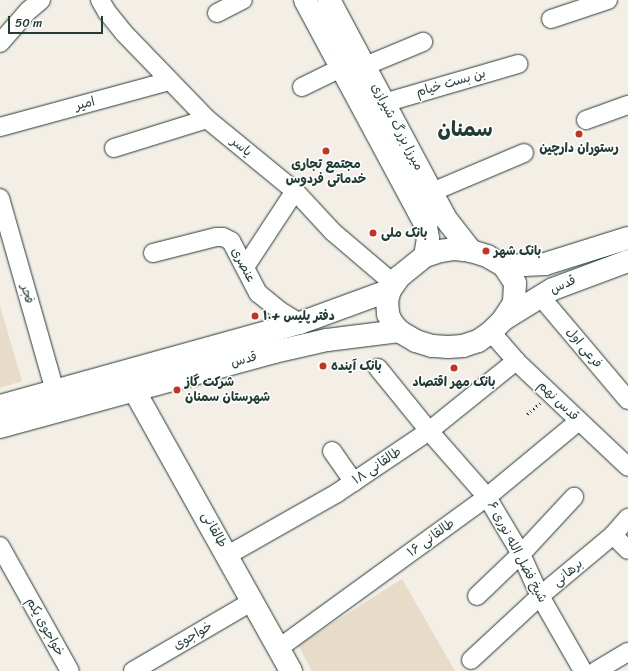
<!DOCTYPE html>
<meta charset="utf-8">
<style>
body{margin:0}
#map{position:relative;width:628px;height:671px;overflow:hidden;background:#f4efe6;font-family:Sriracha,"Playpen Sans Arabic",sans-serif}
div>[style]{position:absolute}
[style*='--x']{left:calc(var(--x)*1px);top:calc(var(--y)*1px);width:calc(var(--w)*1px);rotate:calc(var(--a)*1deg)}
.built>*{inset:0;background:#e7dcc7}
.path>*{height:2.5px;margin-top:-1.25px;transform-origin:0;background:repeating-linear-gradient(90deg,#1f3d34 0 1px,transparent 0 4px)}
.roads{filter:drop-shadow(0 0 1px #1f3d34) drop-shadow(0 0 1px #1f3d34)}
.minor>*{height:18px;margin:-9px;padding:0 9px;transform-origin:9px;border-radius:9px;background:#fff}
.major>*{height:22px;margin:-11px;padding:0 11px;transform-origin:11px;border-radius:11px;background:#fff}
.dots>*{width:11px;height:11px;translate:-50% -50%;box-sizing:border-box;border:2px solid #fff;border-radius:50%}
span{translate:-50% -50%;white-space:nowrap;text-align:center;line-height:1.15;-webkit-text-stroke:3px #fff;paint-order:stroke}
.street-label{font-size:13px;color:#1f3d34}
.poi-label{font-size:13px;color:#1f3d34;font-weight:700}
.left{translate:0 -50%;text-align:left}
.town-label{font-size:21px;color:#1f3d34;font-weight:700}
.scale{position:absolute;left:8px;top:16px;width:95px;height:18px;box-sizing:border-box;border:2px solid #1f3d34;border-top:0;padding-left:5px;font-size:12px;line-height:14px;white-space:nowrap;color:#1f3d34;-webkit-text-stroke:3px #fff;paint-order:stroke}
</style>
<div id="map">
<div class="built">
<div style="clip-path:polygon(0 306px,22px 381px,0 388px)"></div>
<div style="clip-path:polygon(402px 579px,455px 671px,312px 671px,298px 645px)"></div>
</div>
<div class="path">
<div style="--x:527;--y:414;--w:17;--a:-40"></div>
</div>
<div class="roads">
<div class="minor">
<div style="--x:100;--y:0;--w:14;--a:60"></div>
<div style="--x:107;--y:12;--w:26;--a:51"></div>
<div style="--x:123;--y:32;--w:121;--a:46"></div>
<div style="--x:207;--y:119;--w:114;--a:39.3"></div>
<div style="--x:295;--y:191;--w:56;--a:47.2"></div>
<div style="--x:333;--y:232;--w:80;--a:40.4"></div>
<div style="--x:217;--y:13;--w:29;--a:-27"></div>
<div style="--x:551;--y:19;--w:60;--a:-18.4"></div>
<div style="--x:0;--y:43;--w:43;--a:-48.8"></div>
<div style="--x:28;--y:11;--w:17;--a:-40"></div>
<div style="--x:365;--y:66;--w:63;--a:-22.5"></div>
<div style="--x:302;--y:87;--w:43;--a:-26"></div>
<div style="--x:384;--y:103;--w:140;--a:-16.2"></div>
<div style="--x:586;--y:120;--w:45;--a:-19.7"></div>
<div style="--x:0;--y:127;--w:175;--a:-15.2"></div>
<div style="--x:114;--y:148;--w:97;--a:-17.3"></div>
<div style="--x:432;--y:192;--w:100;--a:-23"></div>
<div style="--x:0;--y:198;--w:201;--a:74.1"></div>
<div style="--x:153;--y:253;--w:65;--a:-14.3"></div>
<div style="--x:216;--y:237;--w:7;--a:0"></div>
<div style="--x:223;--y:237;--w:9;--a:27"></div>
<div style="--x:231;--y:241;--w:59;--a:62.6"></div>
<div style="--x:258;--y:293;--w:28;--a:39"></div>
<div style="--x:280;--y:311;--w:23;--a:31"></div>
<div style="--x:245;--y:267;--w:91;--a:-56.7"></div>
<div style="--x:540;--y:296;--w:136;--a:49.8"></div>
<div style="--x:491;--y:332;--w:38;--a:49"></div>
<div style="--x:516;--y:361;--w:154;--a:43.4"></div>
<div style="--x:378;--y:368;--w:81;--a:51"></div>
<div style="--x:429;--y:431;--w:88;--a:48.7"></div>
<div style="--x:487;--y:497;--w:66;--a:59.2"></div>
<div style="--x:521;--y:554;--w:46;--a:65.7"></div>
<div style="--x:540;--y:596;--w:86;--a:60.2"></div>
<div style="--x:332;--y:451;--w:38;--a:55"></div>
<div style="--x:613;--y:535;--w:21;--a:45"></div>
<div style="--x:0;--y:546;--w:143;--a:60.8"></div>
<div style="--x:228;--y:555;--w:125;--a:-29.6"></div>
<div style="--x:337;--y:493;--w:111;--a:-34"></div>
<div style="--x:429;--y:431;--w:112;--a:-38.8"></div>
<div style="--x:477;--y:596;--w:61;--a:-43.7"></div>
<div style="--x:521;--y:554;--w:78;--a:-47.1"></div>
<div style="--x:279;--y:648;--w:257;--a:-36"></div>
<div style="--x:487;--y:497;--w:119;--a:-39.6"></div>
<div style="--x:471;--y:660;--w:94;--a:-42.8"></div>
<div style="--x:540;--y:596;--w:95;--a:-39.9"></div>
<div style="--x:613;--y:535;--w:23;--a:-49"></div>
<div style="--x:133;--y:671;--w:139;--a:-30.3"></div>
<div style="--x:596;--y:671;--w:37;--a:-31"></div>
</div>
<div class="major">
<div style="--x:305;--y:0;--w:256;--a:61.8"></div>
<div style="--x:426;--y:226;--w:12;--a:81"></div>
<div style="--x:428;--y:238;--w:18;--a:99"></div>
<div style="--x:329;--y:0;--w:248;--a:61.9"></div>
<div style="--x:446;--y:219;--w:41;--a:52"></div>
<div style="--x:455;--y:249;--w:16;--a:7"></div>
<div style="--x:471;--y:251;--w:17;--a:17"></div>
<div style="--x:487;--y:256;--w:20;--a:30"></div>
<div style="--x:504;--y:266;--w:20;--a:57"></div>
<div style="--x:515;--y:283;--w:20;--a:93"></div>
<div style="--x:514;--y:303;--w:20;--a:123"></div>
<div style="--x:503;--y:320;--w:17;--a:135"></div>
<div style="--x:491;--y:332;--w:16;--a:145"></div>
<div style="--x:478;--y:341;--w:16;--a:162"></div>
<div style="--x:463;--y:346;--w:15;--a:176"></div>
<div style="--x:448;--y:347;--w:16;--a:-176"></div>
<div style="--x:432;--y:346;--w:17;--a:-163"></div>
<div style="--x:416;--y:341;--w:20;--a:-150"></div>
<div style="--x:399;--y:331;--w:11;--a:-131"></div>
<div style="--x:392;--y:323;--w:10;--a:-114"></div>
<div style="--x:388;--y:314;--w:13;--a:-94"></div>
<div style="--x:387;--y:301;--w:11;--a:-75"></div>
<div style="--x:390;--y:290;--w:16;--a:-55"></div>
<div style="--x:399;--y:277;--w:33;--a:-39"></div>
<div style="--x:425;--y:256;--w:16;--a:-18"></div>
<div style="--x:440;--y:251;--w:15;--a:-8"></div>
<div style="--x:504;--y:266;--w:41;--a:-2.8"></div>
<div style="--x:545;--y:264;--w:87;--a:-17.4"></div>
<div style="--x:504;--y:319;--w:57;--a:-31.5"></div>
<div style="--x:553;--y:289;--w:80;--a:-20.5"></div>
<div style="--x:134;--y:390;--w:322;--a:60.8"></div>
<div style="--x:0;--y:406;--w:311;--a:-15.5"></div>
<div style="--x:300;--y:323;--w:96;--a:-20.1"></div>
<div style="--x:0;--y:427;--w:284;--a:-15.3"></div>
<div style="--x:274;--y:352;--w:54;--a:-12.8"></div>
<div style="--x:327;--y:340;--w:73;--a:-7.1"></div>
</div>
</div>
<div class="dots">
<div style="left:579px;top:134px;background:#c8321e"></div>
<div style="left:326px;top:151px;background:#c8321e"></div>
<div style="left:373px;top:233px;background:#c8321e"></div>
<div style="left:486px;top:251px;background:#c8321e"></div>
<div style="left:255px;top:316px;background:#c8321e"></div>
<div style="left:323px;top:366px;background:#c8321e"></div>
<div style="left:454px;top:368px;background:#c8321e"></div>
<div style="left:177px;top:390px;background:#c8321e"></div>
</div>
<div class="street-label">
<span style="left:451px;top:83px;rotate:-16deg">بن بست خیام</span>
<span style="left:85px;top:104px;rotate:-15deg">امیر</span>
<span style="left:397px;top:127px;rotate:62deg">میرزا بزرگ شیرازی</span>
<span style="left:241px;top:147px;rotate:39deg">یاسر</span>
<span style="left:243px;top:265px;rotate:62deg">عنصری</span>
<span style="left:563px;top:285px;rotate:-24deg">قدس</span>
<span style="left:27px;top:294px;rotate:74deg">فجر</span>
<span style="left:584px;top:348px;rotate:50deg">فرعی اول</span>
<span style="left:244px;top:360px;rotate:-15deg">قدس</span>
<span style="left:558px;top:401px;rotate:44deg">قدس نهم</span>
<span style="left:377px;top:466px;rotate:-34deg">طالقانی ۱۸</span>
<span style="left:214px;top:530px;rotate:61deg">طالقانی</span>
<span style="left:431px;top:538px;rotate:-36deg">طالقانی ۱۶</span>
<span style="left:517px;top:552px;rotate:62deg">شیخ فضل الله نوری ۶</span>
<span style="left:568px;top:573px;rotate:-40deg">برهانی</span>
<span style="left:45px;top:627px;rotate:61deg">خواجوی یکم</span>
<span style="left:193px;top:636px;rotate:-30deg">خواجوی</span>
</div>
<div class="poi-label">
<span style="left:579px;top:148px">رستوران دارچین</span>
<span style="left:326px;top:172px">مجتمع تجاری<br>خدماتی فردوس</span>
<span class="left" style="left:381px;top:233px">بانک ملی</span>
<span class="left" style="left:494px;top:251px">بانک شهر</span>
<span class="left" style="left:263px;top:316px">دفتر پلیس +۱۰</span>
<span class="left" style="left:331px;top:366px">بانک آینده</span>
<span style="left:454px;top:382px">بانک مهر اقتصاد</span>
<span class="left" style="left:185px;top:390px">شرکت گاز<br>شهرستان سمنان</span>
</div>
<div class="town-label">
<span style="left:465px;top:129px">سمنان</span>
</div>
<div class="scale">50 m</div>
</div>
